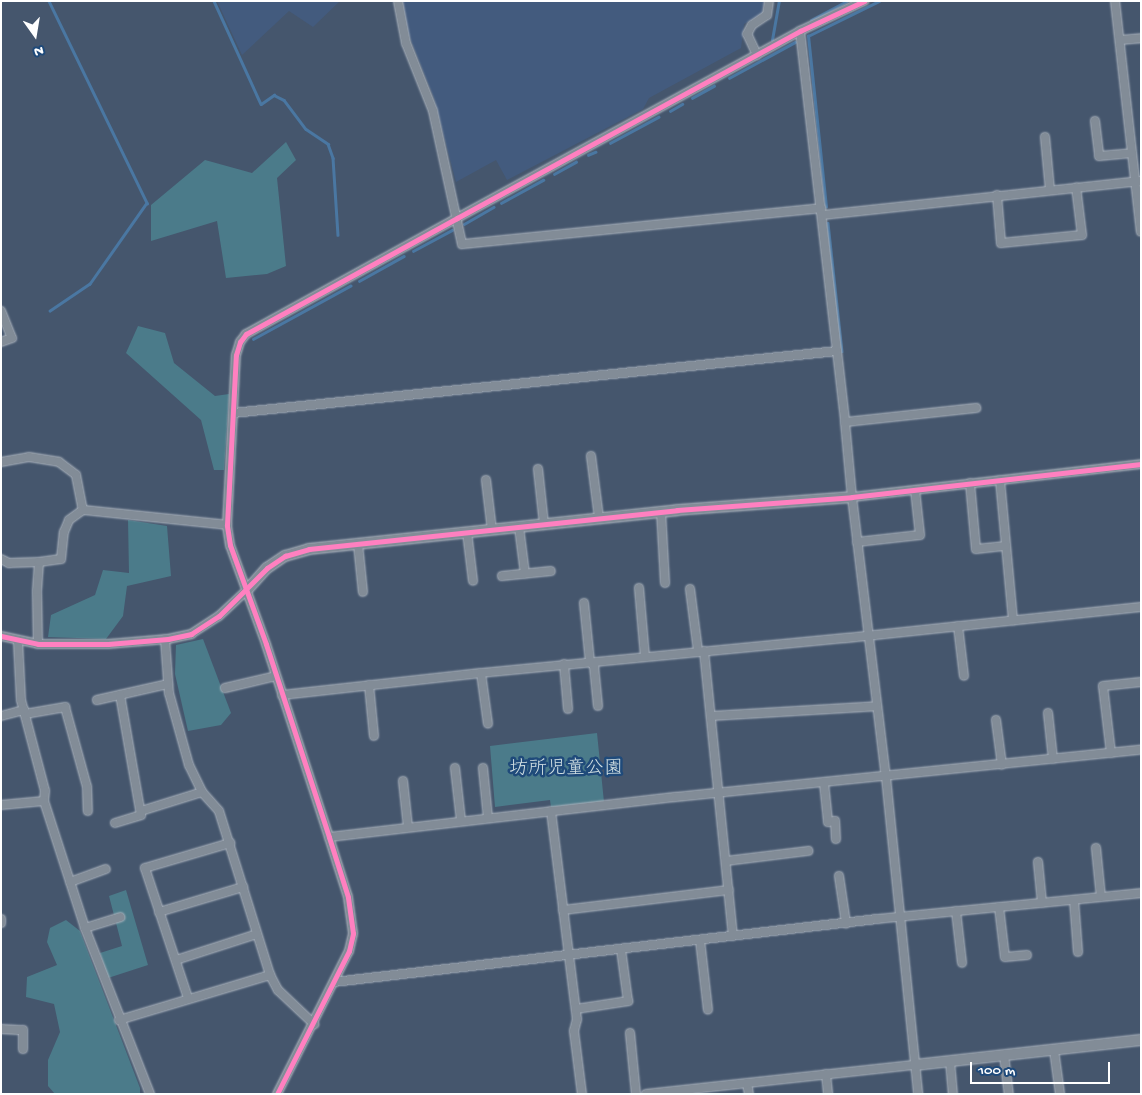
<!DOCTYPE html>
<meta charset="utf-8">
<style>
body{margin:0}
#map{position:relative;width:1142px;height:1095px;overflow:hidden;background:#45566d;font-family:"Gochi Hand","Klee One",sans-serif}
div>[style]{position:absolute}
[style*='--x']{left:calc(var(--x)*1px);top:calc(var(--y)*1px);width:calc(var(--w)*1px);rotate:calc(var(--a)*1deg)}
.built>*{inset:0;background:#435b7e}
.green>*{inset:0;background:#4b7b8a}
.stream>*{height:2.5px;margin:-1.25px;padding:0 1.25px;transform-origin:1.25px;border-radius:1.25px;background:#4a77a2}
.roads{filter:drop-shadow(0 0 1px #abb3bd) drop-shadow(0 0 1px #abb3bd)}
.minor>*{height:8px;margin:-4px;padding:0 4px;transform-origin:4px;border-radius:4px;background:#828c97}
.tertiary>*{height:10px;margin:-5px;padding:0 5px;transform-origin:5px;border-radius:5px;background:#828c97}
.cycleway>*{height:5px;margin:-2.5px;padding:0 2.5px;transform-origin:2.5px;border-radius:2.5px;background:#ff80c0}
span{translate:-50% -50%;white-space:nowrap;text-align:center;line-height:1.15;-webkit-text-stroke:5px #1f4a7a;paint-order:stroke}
.park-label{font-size:19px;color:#d2e0e3}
.frame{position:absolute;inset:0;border:2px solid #fff;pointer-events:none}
.north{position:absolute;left:10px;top:10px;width:50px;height:50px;-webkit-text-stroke:4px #1f4a7a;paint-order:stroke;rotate:167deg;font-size:14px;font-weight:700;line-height:20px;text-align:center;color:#fff}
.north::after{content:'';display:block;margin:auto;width:18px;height:22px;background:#fff;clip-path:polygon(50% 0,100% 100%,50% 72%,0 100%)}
.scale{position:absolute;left:970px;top:1062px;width:140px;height:22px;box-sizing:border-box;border:2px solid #fff;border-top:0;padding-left:6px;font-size:15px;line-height:18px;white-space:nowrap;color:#fff;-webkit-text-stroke:4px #1f4a7a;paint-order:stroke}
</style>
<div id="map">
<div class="built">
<div style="clip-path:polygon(217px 1px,340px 1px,313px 27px,289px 11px,242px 55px)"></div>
<div style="clip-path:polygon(403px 1px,764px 1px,762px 14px,744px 24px,741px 48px,649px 98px,643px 109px,507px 180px,496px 160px,456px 182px,434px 98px,406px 28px)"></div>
</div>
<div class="green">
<div style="clip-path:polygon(286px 142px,296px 160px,277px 178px,286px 266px,267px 274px,226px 278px,217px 221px,151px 241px,151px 205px,205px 160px,252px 173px)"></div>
<div style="clip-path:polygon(138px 326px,165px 333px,174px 363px,215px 396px,229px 394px,224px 470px,214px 470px,201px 420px,126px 353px)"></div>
<div style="clip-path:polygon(128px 520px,167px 526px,171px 576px,127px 586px,123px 616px,106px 639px,48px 637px,51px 615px,95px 595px,103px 570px,129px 573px)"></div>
<div style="clip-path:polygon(203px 639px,231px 713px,221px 725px,188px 731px,175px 674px,176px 645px)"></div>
<div style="clip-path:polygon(597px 733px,604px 802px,551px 807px,550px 800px,495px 807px,490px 746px)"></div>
<div style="clip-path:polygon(126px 890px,148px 965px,108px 978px,100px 953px,122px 946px,109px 896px)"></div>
<div style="clip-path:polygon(66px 920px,80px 931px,140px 1088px,140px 1094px,55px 1094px,48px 1086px,48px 1060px,60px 1032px,54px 1004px,26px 997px,27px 977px,57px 965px,47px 942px,50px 928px)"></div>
</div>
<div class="stream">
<div style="--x:49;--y:1;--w:225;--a:64.1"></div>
<div style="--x:147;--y:203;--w:99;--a:125.1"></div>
<div style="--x:90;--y:284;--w:48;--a:146"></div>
<div style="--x:214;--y:1;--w:113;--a:65.5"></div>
<div style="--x:261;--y:104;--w:16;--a:-35"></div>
<div style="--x:274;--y:95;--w:11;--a:27"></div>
<div style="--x:284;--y:100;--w:36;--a:53"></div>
<div style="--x:306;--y:129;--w:27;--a:34"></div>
<div style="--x:328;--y:144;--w:15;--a:70"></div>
<div style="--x:333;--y:158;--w:77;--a:86.3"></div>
<div style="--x:811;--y:20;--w:40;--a:-28"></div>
<div style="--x:772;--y:40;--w:40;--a:-80"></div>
<div style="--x:729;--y:78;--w:75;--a:-28.6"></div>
<div style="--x:692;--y:98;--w:25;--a:-29"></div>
<div style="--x:670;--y:111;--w:14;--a:-30"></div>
<div style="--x:610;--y:143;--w:55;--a:-28.4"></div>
<div style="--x:588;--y:155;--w:8;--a:-23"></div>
<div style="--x:554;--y:174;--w:25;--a:-29"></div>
<div style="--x:501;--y:203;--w:48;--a:-28.7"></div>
<div style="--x:826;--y:207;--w:172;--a:-96"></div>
<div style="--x:808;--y:36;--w:79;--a:-26.2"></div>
<div style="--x:828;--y:223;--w:129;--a:83.8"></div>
<div style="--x:464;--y:224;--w:34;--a:-30"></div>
<div style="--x:413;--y:251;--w:44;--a:-28.3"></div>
<div style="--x:359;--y:281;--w:51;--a:-29.1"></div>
<div style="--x:253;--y:339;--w:111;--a:-28.7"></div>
</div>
<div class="roads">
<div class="minor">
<div style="--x:398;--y:1;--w:43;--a:79.2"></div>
<div style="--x:406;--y:43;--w:73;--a:68.3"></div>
<div style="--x:433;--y:111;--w:136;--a:77.7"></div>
<div style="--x:462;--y:244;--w:361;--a:-5.7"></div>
<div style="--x:1115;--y:1;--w:232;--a:83.6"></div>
<div style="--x:800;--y:31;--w:394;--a:83.4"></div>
<div style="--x:845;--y:422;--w:75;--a:84.7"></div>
<div style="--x:852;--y:497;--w:282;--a:83.1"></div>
<div style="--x:886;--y:777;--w:319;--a:84.2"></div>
<div style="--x:1120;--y:40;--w:21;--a:-5"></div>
<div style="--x:757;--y:55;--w:23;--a:-115"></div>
<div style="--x:747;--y:34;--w:10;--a:-61"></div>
<div style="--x:752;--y:25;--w:18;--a:-34"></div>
<div style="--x:767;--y:15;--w:14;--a:-82"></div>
<div style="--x:1095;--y:121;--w:35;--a:83"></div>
<div style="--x:1099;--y:156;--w:33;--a:-5"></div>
<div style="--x:1045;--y:137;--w:53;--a:84.6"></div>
<div style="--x:997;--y:195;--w:48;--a:85.2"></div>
<div style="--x:1001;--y:243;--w:81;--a:-5.6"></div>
<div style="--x:1082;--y:235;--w:48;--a:-97.1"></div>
<div style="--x:822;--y:215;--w:321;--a:-6.1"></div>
<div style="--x:1;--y:311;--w:29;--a:68"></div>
<div style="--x:12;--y:338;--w:12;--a:160"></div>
<div style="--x:233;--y:413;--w:607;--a:-5.86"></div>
<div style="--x:845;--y:422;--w:132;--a:-6.1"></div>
<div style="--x:591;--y:456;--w:63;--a:82.6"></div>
<div style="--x:1;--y:462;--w:28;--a:-10"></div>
<div style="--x:29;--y:457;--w:30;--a:9"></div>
<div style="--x:59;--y:462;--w:21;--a:37"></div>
<div style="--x:76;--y:475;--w:36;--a:79"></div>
<div style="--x:538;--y:469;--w:55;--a:83.8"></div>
<div style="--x:486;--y:480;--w:50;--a:83.2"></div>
<div style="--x:1000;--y:480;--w:141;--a:84.7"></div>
<div style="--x:970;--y:483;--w:66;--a:84.8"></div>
<div style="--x:976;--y:549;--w:30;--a:-6"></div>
<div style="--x:852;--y:497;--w:291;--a:-6.5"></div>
<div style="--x:661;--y:511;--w:72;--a:86.8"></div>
<div style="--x:519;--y:527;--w:47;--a:82.7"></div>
<div style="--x:467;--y:532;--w:49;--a:83"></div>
<div style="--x:857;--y:542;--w:63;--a:-6.3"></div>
<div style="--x:920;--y:535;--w:45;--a:-96.3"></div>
<div style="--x:358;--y:544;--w:48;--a:84.1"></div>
<div style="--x:1;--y:559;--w:9;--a:27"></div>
<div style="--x:9;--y:563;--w:30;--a:-2"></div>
<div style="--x:502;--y:576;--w:49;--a:-5.8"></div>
<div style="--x:639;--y:588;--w:68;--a:85"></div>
<div style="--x:690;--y:589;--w:63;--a:82.6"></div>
<div style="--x:584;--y:603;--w:59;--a:84.2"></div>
<div style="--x:590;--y:662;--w:6;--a:45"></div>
<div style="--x:594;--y:666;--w:40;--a:84.3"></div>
<div style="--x:958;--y:626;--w:50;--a:83.2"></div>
<div style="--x:1;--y:636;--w:38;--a:12"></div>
<div style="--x:38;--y:644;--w:70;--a:0"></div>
<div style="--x:108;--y:644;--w:60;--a:-4.8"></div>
<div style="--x:168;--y:639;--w:24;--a:-12"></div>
<div style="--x:191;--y:634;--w:33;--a:-33"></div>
<div style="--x:219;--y:616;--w:38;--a:-43"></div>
<div style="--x:165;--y:639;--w:54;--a:85.8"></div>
<div style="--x:169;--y:693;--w:75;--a:74.5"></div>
<div style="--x:189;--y:765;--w:30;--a:64"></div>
<div style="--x:202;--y:792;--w:25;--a:48"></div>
<div style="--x:219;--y:811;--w:172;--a:72.7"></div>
<div style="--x:270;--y:975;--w:17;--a:62"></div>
<div style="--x:278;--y:990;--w:50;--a:43.4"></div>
<div style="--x:18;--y:641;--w:59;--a:87.1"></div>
<div style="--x:21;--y:700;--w:94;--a:75.2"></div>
<div style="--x:45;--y:791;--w:10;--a:96"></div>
<div style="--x:44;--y:801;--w:133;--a:72.1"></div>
<div style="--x:85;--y:928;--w:178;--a:68.6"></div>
<div style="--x:38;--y:644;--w:53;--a:-91.1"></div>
<div style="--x:37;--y:591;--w:29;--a:-86"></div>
<div style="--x:39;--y:562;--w:22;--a:-8"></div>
<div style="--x:61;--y:559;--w:27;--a:-84"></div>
<div style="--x:64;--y:532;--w:13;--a:-67"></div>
<div style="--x:69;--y:520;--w:17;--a:-36"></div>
<div style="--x:83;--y:510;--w:145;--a:5.9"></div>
<div style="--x:704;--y:651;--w:286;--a:84.2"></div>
<div style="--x:564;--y:664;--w:45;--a:84.9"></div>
<div style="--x:481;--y:673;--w:51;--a:82.2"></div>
<div style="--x:369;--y:685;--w:51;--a:84.4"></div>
<div style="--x:225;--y:688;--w:52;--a:-13.2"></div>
<div style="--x:282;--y:695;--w:200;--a:-6.3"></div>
<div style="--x:481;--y:673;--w:367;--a:-5.5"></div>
<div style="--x:846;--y:638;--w:297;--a:-6"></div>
<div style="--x:97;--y:700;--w:73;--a:-12.7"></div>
<div style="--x:1048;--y:713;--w:46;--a:83.8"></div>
<div style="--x:25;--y:714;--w:41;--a:-9.9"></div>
<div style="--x:65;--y:707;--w:83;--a:74.6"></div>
<div style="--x:87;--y:787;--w:24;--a:88"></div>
<div style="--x:1;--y:716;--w:24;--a:-15"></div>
<div style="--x:711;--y:716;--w:166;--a:-3.4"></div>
<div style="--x:996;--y:720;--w:45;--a:82.4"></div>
<div style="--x:1111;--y:753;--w:67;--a:-96.8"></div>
<div style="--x:1103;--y:686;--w:38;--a:-6"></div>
<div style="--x:455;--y:768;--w:53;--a:83.5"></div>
<div style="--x:483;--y:768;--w:50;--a:84.3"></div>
<div style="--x:403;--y:781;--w:46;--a:83.8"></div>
<div style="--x:824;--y:783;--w:39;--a:84"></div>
<div style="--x:828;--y:822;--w:7;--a:-8"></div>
<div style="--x:835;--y:821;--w:18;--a:87"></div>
<div style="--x:1;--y:805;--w:43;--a:-5.3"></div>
<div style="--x:141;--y:811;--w:64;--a:-17.3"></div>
<div style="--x:551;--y:811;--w:210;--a:82.9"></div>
<div style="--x:577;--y:1019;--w:12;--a:104"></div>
<div style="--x:574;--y:1031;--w:64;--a:82.8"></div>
<div style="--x:115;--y:823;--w:27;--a:-17"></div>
<div style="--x:141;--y:815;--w:122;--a:-99.9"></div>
<div style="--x:329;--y:837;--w:348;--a:-6.6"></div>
<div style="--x:675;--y:797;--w:468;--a:-5.8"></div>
<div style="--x:1096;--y:848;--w:49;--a:84.2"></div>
<div style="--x:726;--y:861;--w:83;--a:-7"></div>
<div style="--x:1038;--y:862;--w:41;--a:84.4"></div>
<div style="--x:839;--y:876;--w:48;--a:81.5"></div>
<div style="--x:70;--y:882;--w:38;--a:-20"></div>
<div style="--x:1074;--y:900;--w:52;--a:85.6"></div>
<div style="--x:999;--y:907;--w:50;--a:83.2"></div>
<div style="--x:1005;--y:957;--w:22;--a:-5"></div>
<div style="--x:563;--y:910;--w:167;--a:-6.9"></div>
<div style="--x:956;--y:911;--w:52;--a:83.4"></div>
<div style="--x:159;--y:912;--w:88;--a:-16.6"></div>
<div style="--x:1;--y:919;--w:4;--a:90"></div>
<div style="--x:85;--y:928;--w:37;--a:-17"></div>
<div style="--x:700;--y:940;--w:70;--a:83.5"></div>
<div style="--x:176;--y:960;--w:85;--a:-17.8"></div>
<div style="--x:334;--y:982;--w:547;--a:-6.62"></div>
<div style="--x:877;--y:919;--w:265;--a:-5.6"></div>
<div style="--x:188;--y:998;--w:137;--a:-108.3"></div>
<div style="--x:145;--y:868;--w:89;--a:-16.4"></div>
<div style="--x:576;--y:1009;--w:53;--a:-8.7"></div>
<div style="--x:628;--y:1001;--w:52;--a:-97.7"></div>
<div style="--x:119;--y:1020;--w:158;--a:-16.6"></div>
<div style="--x:1;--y:1029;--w:22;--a:3"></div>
<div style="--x:23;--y:1030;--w:19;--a:90"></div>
<div style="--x:630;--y:1033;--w:61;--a:84.4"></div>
<div style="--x:1054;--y:1050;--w:44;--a:82.2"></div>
<div style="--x:1004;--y:1055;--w:39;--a:83"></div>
<div style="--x:950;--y:1061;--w:33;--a:85"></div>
<div style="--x:826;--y:1074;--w:20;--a:84"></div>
<div style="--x:747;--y:1083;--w:11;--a:80"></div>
<div style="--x:277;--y:1094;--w:160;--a:-63.3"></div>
<div style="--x:349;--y:951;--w:18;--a:-77"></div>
<div style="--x:353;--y:933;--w:36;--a:-98"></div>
<div style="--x:348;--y:897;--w:63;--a:-107.6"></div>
<div style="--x:329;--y:837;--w:203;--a:-108.1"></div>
<div style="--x:266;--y:644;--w:105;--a:-110"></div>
<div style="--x:230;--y:545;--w:20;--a:-99"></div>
<div style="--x:227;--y:525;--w:170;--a:-87"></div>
<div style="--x:236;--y:355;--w:14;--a:-73"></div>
<div style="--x:240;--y:342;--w:10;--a:-53"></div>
<div style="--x:246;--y:334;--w:241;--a:-28.8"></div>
<div style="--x:457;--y:218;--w:391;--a:-28.6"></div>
<div style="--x:800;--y:31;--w:71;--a:-25.1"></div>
<div style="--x:646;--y:1094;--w:271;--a:-6.2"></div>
</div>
<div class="tertiary">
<div style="--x:247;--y:590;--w:30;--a:-48"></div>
<div style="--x:267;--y:568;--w:22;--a:-34"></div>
<div style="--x:285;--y:556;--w:25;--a:-16"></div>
<div style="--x:309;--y:549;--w:370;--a:-6"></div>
<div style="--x:677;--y:510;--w:175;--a:-4.2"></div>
<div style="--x:915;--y:1065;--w:227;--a:-6.3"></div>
</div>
</div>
<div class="cycleway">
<div style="--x:1;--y:636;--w:38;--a:12"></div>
<div style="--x:38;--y:644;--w:70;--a:0"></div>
<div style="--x:108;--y:644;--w:60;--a:-4.8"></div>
<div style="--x:168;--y:639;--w:24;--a:-12"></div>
<div style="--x:191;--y:634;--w:33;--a:-33"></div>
<div style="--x:219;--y:616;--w:68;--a:-45"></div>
<div style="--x:267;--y:568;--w:22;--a:-34"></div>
<div style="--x:285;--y:556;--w:25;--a:-16"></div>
<div style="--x:309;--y:549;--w:370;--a:-6"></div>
<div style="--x:677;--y:510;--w:175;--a:-4.2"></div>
<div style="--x:852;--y:497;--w:291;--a:-6.5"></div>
<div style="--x:277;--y:1094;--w:160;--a:-63.3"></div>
<div style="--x:349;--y:951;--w:18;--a:-77"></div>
<div style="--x:353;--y:933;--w:36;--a:-98"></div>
<div style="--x:348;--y:897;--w:63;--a:-107.6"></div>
<div style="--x:329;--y:837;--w:203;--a:-108.1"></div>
<div style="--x:266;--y:644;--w:105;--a:-110"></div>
<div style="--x:230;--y:545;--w:20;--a:-99"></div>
<div style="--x:227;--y:525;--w:170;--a:-87"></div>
<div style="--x:236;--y:355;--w:14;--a:-73"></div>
<div style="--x:240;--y:342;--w:10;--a:-53"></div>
<div style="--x:246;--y:334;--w:241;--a:-28.8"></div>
<div style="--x:457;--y:218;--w:391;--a:-28.6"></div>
<div style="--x:800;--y:31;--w:71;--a:-25.1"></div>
</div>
<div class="park-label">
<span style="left:566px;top:770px">坊所児童公園</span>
</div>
<div class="frame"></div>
<div class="north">N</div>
<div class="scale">100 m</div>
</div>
